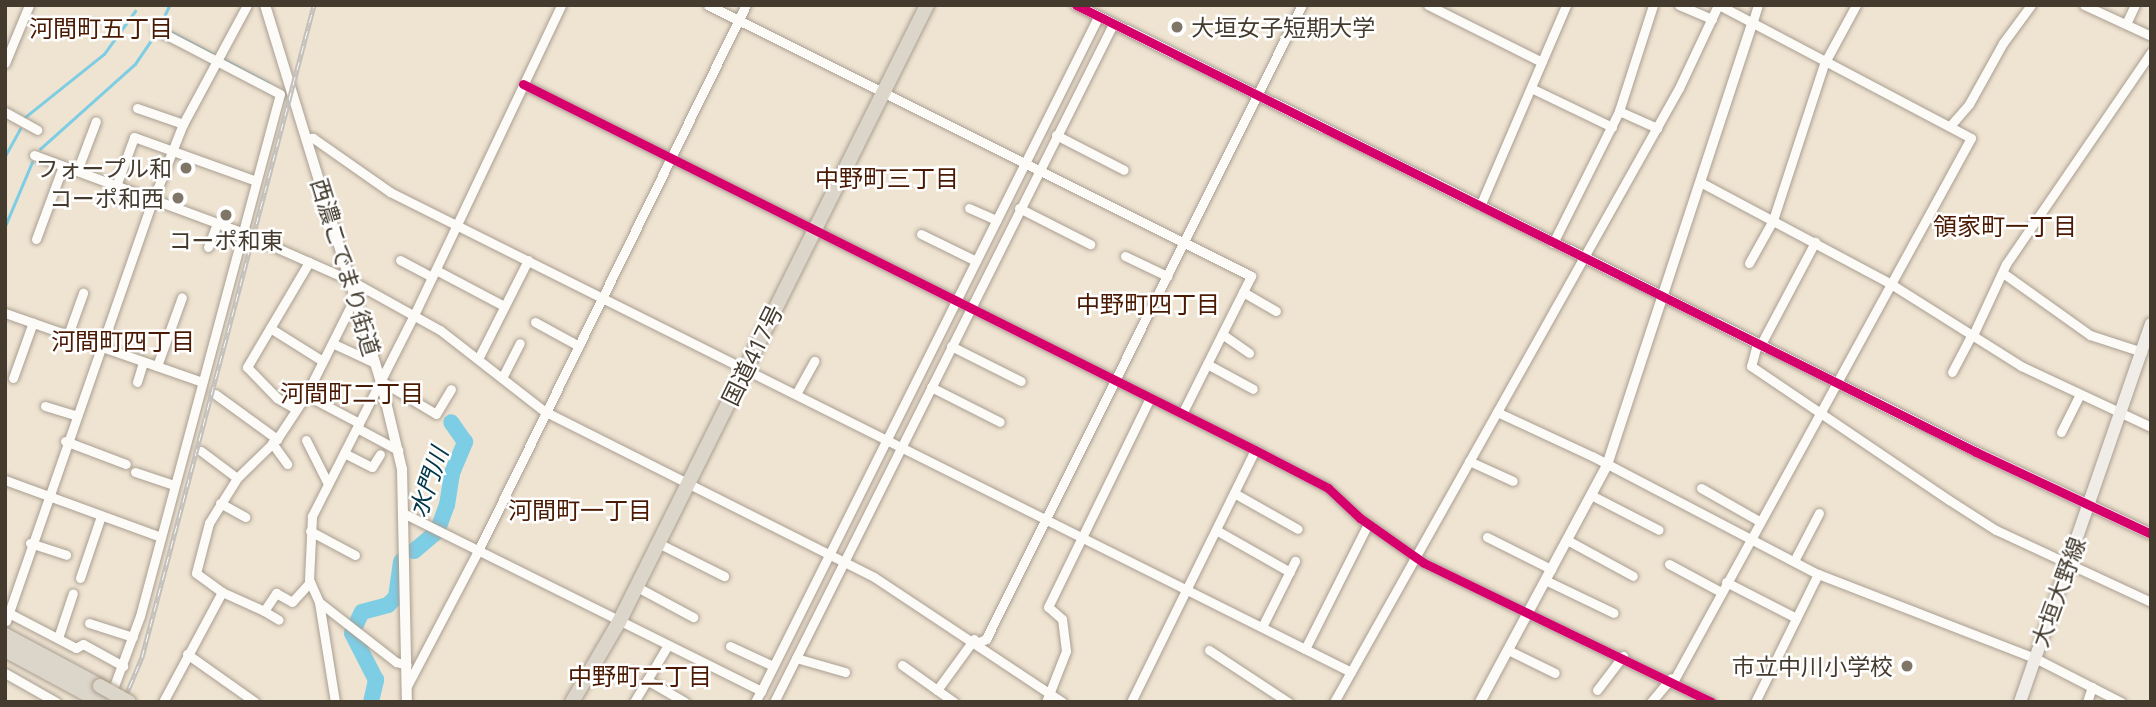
<!DOCTYPE html>
<meta charset="utf-8">
<style>
body{margin:0}
#map{position:relative;width:2156px;height:707px;overflow:hidden;background:#efe3d1;font-family:"Open Sans","Noto Sans JP",sans-serif}
div>[style]{position:absolute}
[style*='--x']{left:calc(var(--x)*1px);top:calc(var(--y)*1px);width:calc(var(--w)*1px);rotate:calc(var(--a)*1deg)}
.stream>*{height:2.5px;margin:-1.25px;padding:0 1.25px;transform-origin:1.25px;border-radius:1.25px;background:#7dcde5}
.river>*{height:16px;margin:-8px;padding:0 8px;transform-origin:8px;border-radius:8px;background:#7dcde5}
.roads{filter:drop-shadow(0 0 2px #a99f92) drop-shadow(0 0 2px #a99f92)}
.minor>*{height:9px;margin:-4.5px;padding:0 4.5px;transform-origin:4.5px;border-radius:4.5px;background:#fdfbf8}
.tertiary>*{height:10px;margin:-5px;padding:0 5px;transform-origin:5px;border-radius:5px;background:#fdfbf8}
.secondary>*{height:12px;margin:-6px;padding:0 6px;transform-origin:6px;border-radius:6px;background:#f0ece7}
.trunk>*{height:14px;margin:-7px;padding:0 7px;transform-origin:7px;border-radius:7px;background:#dcd5ca}
.rail>*{height:5px;margin-top:-2.5px;transform-origin:0;background:repeating-linear-gradient(90deg,#fff 0 8px,#c3c0bc 0 16px);box-sizing:border-box;border-block:2px solid #c3c0bc}
.bridges{filter:drop-shadow(0 0 2px #a89b87) drop-shadow(0 0 2px #a89b87)}
.trunk-bridge>*{height:14px;margin:-7px;padding:0 7px;transform-origin:7px;border-radius:7px;background:#dcd5ca}
.cycleway>*{height:9px;margin:-4.5px;padding:0 4.5px;transform-origin:4.5px;border-radius:4.5px;background:#d6006c}
.dots>*{width:19px;height:19px;translate:-50% -50%;box-sizing:border-box;border:4px solid #fff;border-radius:50%}
span{translate:-50% -50%;white-space:nowrap;text-align:center;line-height:1.15;-webkit-text-stroke:5px #fff;paint-order:stroke}
.poi-label{font-size:23px;color:#443b2e}
.left{translate:0 -50%;text-align:left}
.right{translate:-100% -50%;text-align:right}
.street-label{font-size:23px;color:#443b2e}
.neighbourhood-label{font-size:24px;color:#4a1a03}
.water-label{font-size:24px;color:#003748;font-style:italic}
.frame{position:absolute;inset:0;border:7px solid #443b2e;pointer-events:none}
</style>
<div id="map">
<div class="stream">
<div style="--x:170;--y:5;--w:23;--a:115"></div>
<div style="--x:160;--y:26;--w:58;--a:27.9"></div>
<div style="--x:225;--y:60;--w:49;--a:28.1"></div>
<div style="--x:24;--y:118;--w:102;--a:-38.7"></div>
<div style="--x:104;--y:54;--w:53;--a:-54.2"></div>
<div style="--x:40;--y:149;--w:127;--a:-41.8"></div>
<div style="--x:135;--y:64;--w:34;--a:-56"></div>
<div style="--x:5;--y:156;--w:31;--a:-61"></div>
<div style="--x:5;--y:226;--w:69;--a:-67.1"></div>
</div>
<div class="river">
<div style="--x:414;--y:551;--w:30;--a:-40"></div>
<div style="--x:437;--y:532;--w:29;--a:-70"></div>
<div style="--x:447;--y:505;--w:32;--a:-81"></div>
<div style="--x:452;--y:473;--w:34;--a:-67"></div>
<div style="--x:465;--y:442;--w:24;--a:-125"></div>
<div style="--x:371;--y:702;--w:23;--a:-77"></div>
<div style="--x:376;--y:680;--w:53;--a:-117.1"></div>
<div style="--x:352;--y:633;--w:23;--a:-65"></div>
<div style="--x:362;--y:612;--w:27;--a:-15"></div>
<div style="--x:388;--y:605;--w:11;--a:-45"></div>
<div style="--x:396;--y:597;--w:36;--a:-82"></div>
</div>
<div class="roads">
<div class="minor">
<div style="--x:708;--y:5;--w:607;--a:26.52"></div>
<div style="--x:1251;--y:276;--w:154;--a:116.6"></div>
<div style="--x:1428;--y:5;--w:127;--a:26.6"></div>
<div style="--x:1679;--y:5;--w:36;--a:23"></div>
<div style="--x:2084;--y:5;--w:74;--a:24.8"></div>
<div style="--x:1753;--y:21;--w:17;--a:-73"></div>
<div style="--x:2126;--y:24;--w:21;--a:-65"></div>
<div style="--x:5;--y:63;--w:63;--a:-67.5"></div>
<div style="--x:523;--y:84;--w:818;--a:26.57"></div>
<div style="--x:1255;--y:450;--w:82;--a:27.5"></div>
<div style="--x:1328;--y:488;--w:44;--a:43.2"></div>
<div style="--x:1360;--y:518;--w:78;--a:35.1"></div>
<div style="--x:1424;--y:563;--w:319;--a:25.8"></div>
<div style="--x:1531;--y:88;--w:90;--a:25.7"></div>
<div style="--x:137;--y:108;--w:49;--a:19.2"></div>
<div style="--x:1619;--y:111;--w:111;--a:-72.2"></div>
<div style="--x:5;--y:112;--w:37;--a:29"></div>
<div style="--x:1950;--y:126;--w:29;--a:-49"></div>
<div style="--x:1969;--y:104;--w:70;--a:-60.9"></div>
<div style="--x:2003;--y:43;--w:47;--a:-53.6"></div>
<div style="--x:1056;--y:135;--w:76;--a:27.2"></div>
<div style="--x:306;--y:138;--w:7;--a:0"></div>
<div style="--x:313;--y:138;--w:94;--a:35"></div>
<div style="--x:390;--y:192;--w:1074;--a:26.54"></div>
<div style="--x:34;--y:155;--w:221;--a:20.4"></div>
<div style="--x:241;--y:232;--w:119;--a:23.8"></div>
<div style="--x:350;--y:280;--w:103;--a:29.1"></div>
<div style="--x:440;--y:330;--w:132;--a:37.9"></div>
<div style="--x:544;--y:411;--w:369;--a:26.7"></div>
<div style="--x:874;--y:577;--w:226;--a:33.6"></div>
<div style="--x:77;--y:171;--w:53;--a:-69.2"></div>
<div style="--x:1702;--y:183;--w:214;--a:28.1"></div>
<div style="--x:1891;--y:284;--w:154;--a:32.2"></div>
<div style="--x:2021;--y:366;--w:144;--a:25.1"></div>
<div style="--x:116;--y:186;--w:52;--a:-69.8"></div>
<div style="--x:134;--y:137;--w:130;--a:19.8"></div>
<div style="--x:1480;--y:206;--w:219;--a:-66.8"></div>
<div style="--x:969;--y:208;--w:30;--a:24"></div>
<div style="--x:1019;--y:208;--w:80;--a:26.9"></div>
<div style="--x:921;--y:234;--w:61;--a:26.1"></div>
<div style="--x:36;--y:239;--w:78;--a:-69.7"></div>
<div style="--x:1553;--y:243;--w:148;--a:-63.4"></div>
<div style="--x:1619;--y:111;--w:42;--a:24.1"></div>
<div style="--x:208;--y:247;--w:26;--a:-69"></div>
<div style="--x:1125;--y:256;--w:47;--a:25.5"></div>
<div style="--x:400;--y:260;--w:36;--a:28"></div>
<div style="--x:1749;--y:263;--w:49;--a:-60.8"></div>
<div style="--x:1773;--y:220;--w:164;--a:-71.9"></div>
<div style="--x:1824;--y:64;--w:67;--a:-61.5"></div>
<div style="--x:436;--y:270;--w:77;--a:27.9"></div>
<div style="--x:2003;--y:273;--w:107;--a:35.5"></div>
<div style="--x:2090;--y:335;--w:55;--a:18.1"></div>
<div style="--x:1243;--y:292;--w:38;--a:30"></div>
<div style="--x:5;--y:313;--w:209;--a:19.3"></div>
<div style="--x:535;--y:322;--w:48;--a:28.7"></div>
<div style="--x:270;--y:328;--w:60;--a:32.1"></div>
<div style="--x:1222;--y:334;--w:33;--a:35"></div>
<div style="--x:68;--y:335;--w:45;--a:-70.3"></div>
<div style="--x:1973;--y:335;--w:78;--a:-65.1"></div>
<div style="--x:2006;--y:264;--w:257;--a:-55.6"></div>
<div style="--x:334;--y:344;--w:45;--a:24.9"></div>
<div style="--x:1757;--y:344;--w:23;--a:105"></div>
<div style="--x:1751;--y:366;--w:239;--a:34.1"></div>
<div style="--x:1949;--y:500;--w:56;--a:32.6"></div>
<div style="--x:1996;--y:530;--w:171;--a:24.9"></div>
<div style="--x:951;--y:346;--w:78;--a:26.6"></div>
<div style="--x:1760;--y:346;--w:118;--a:-62.1"></div>
<div style="--x:478;--y:359;--w:111;--a:-63.2"></div>
<div style="--x:1207;--y:364;--w:52;--a:28.5"></div>
<div style="--x:157;--y:366;--w:73;--a:-70.1"></div>
<div style="--x:1952;--y:372;--w:43;--a:-62.2"></div>
<div style="--x:13;--y:378;--w:59;--a:-70.3"></div>
<div style="--x:502;--y:378;--w:39;--a:-63"></div>
<div style="--x:381;--y:381;--w:64;--a:31"></div>
<div style="--x:436;--y:414;--w:29;--a:-59"></div>
<div style="--x:137;--y:382;--w:21;--a:-73"></div>
<div style="--x:931;--y:387;--w:77;--a:26.9"></div>
<div style="--x:215;--y:394;--w:77;--a:36"></div>
<div style="--x:796;--y:394;--w:38;--a:-61"></div>
<div style="--x:306;--y:395;--w:110;--a:-63.4"></div>
<div style="--x:45;--y:406;--w:31;--a:17"></div>
<div style="--x:296;--y:409;--w:22;--a:-150"></div>
<div style="--x:277;--y:398;--w:43;--a:-134.1"></div>
<div style="--x:247;--y:367;--w:122;--a:-59.4"></div>
<div style="--x:1497;--y:412;--w:105;--a:24.9"></div>
<div style="--x:1592;--y:456;--w:255;--a:27.6"></div>
<div style="--x:1818;--y:574;--w:233;--a:21.2"></div>
<div style="--x:2035;--y:658;--w:97;--a:27.1"></div>
<div style="--x:357;--y:428;--w:47;--a:28.2"></div>
<div style="--x:2061;--y:432;--w:42;--a:-63.4"></div>
<div style="--x:306;--y:440;--w:49;--a:63.4"></div>
<div style="--x:65;--y:441;--w:65;--a:20.7"></div>
<div style="--x:272;--y:443;--w:26;--a:54"></div>
<div style="--x:201;--y:451;--w:45;--a:36.9"></div>
<div style="--x:344;--y:453;--w:31;--a:27"></div>
<div style="--x:372;--y:467;--w:15;--a:-58"></div>
<div style="--x:1469;--y:461;--w:48;--a:24.4"></div>
<div style="--x:135;--y:472;--w:41;--a:18.4"></div>
<div style="--x:5;--y:480;--w:166;--a:20.1"></div>
<div style="--x:1701;--y:488;--w:67;--a:29.6"></div>
<div style="--x:1234;--y:493;--w:73;--a:29.4"></div>
<div style="--x:1591;--y:495;--w:76;--a:27.2"></div>
<div style="--x:220;--y:503;--w:29;--a:29"></div>
<div style="--x:405;--y:514;--w:398;--a:26.4"></div>
<div style="--x:761;--y:691;--w:13;--a:119"></div>
<div style="--x:1216;--y:530;--w:85;--a:29.6"></div>
<div style="--x:310;--y:531;--w:51;--a:28.1"></div>
<div style="--x:1487;--y:537;--w:72;--a:26.6"></div>
<div style="--x:1567;--y:540;--w:75;--a:28.6"></div>
<div style="--x:30;--y:543;--w:38;--a:18"></div>
<div style="--x:658;--y:543;--w:74;--a:26.6"></div>
<div style="--x:1794;--y:561;--w:54;--a:-62.5"></div>
<div style="--x:1669;--y:564;--w:59;--a:28.3"></div>
<div style="--x:80;--y:578;--w:65;--a:-71.3"></div>
<div style="--x:1545;--y:580;--w:76;--a:25.6"></div>
<div style="--x:1726;--y:582;--w:79;--a:27.2"></div>
<div style="--x:637;--y:587;--w:64;--a:28.2"></div>
<div style="--x:222;--y:592;--w:32;--a:-144"></div>
<div style="--x:196;--y:573;--w:52;--a:-75.4"></div>
<div style="--x:209;--y:523;--w:53;--a:-58.1"></div>
<div style="--x:237;--y:478;--w:56;--a:-44.3"></div>
<div style="--x:277;--y:439;--w:53;--a:-56.6"></div>
<div style="--x:306;--y:395;--w:60;--a:27.8"></div>
<div style="--x:319;--y:602;--w:98;--a:37.9"></div>
<div style="--x:396;--y:662;--w:11;--a:15"></div>
<div style="--x:5;--y:611;--w:80;--a:27.5"></div>
<div style="--x:76;--y:648;--w:8;--a:-30"></div>
<div style="--x:83;--y:644;--w:46;--a:28.8"></div>
<div style="--x:264;--y:611;--w:17;--a:31"></div>
<div style="--x:6;--y:621;--w:446;--a:-70.8"></div>
<div style="--x:153;--y:200;--w:82;--a:-68.5"></div>
<div style="--x:183;--y:124;--w:135;--a:-61.7"></div>
<div style="--x:89;--y:623;--w:46;--a:17.7"></div>
<div style="--x:1262;--y:627;--w:74;--a:-63.4"></div>
<div style="--x:58;--y:638;--w:47;--a:-71.6"></div>
<div style="--x:979;--y:642;--w:8;--a:-23"></div>
<div style="--x:986;--y:639;--w:708;--a:-63.51"></div>
<div style="--x:730;--y:646;--w:47;--a:24.9"></div>
<div style="--x:1305;--y:649;--w:140;--a:-63.3"></div>
<div style="--x:1209;--y:650;--w:95;--a:33.4"></div>
<div style="--x:1508;--y:650;--w:52;--a:26.1"></div>
<div style="--x:187;--y:654;--w:83;--a:35.2"></div>
<div style="--x:796;--y:658;--w:51;--a:15.9"></div>
<div style="--x:902;--y:665;--w:64;--a:35.4"></div>
<div style="--x:5;--y:673;--w:59;--a:29.6"></div>
<div style="--x:647;--y:680;--w:44;--a:30.1"></div>
<div style="--x:1674;--y:680;--w:618;--a:-61.28"></div>
<div style="--x:1971;--y:138;--w:285;--a:-152.2"></div>
<div style="--x:407;--y:686;--w:153;--a:-62.3"></div>
<div style="--x:478;--y:551;--w:608;--a:-63.86"></div>
<div style="--x:937;--y:690;--w:63;--a:-54"></div>
<div style="--x:1597;--y:690;--w:43;--a:-52.6"></div>
<div style="--x:761;--y:691;--w:754;--a:-63.43"></div>
<div style="--x:110;--y:697;--w:86;--a:-69.7"></div>
<div style="--x:140;--y:616;--w:540;--a:-74.99"></div>
<div style="--x:280;--y:94;--w:139;--a:-152.5"></div>
<div style="--x:163;--y:702;--w:125;--a:-61.8"></div>
<div style="--x:222;--y:592;--w:46;--a:24.3"></div>
<div style="--x:264;--y:611;--w:22;--a:-56"></div>
<div style="--x:276;--y:593;--w:18;--a:29"></div>
<div style="--x:292;--y:602;--w:27;--a:-48"></div>
<div style="--x:335;--y:702;--w:101;--a:-99.1"></div>
<div style="--x:319;--y:602;--w:24;--a:-114"></div>
<div style="--x:309;--y:580;--w:64;--a:-87.3"></div>
<div style="--x:312;--y:516;--w:225;--a:-63.1"></div>
<div style="--x:414;--y:315;--w:343;--a:-64.6"></div>
<div style="--x:634;--y:702;--w:66;--a:-59.2"></div>
<div style="--x:774;--y:702;--w:758;--a:-63.43"></div>
<div style="--x:1046;--y:702;--w:55;--a:-68.6"></div>
<div style="--x:1066;--y:651;--w:32;--a:-97"></div>
<div style="--x:1062;--y:619;--w:18;--a:-139"></div>
<div style="--x:1048;--y:607;--w:233;--a:-64"></div>
<div style="--x:1131;--y:702;--w:281;--a:-63.8"></div>
<div style="--x:1334;--y:702;--w:704;--a:-60.67"></div>
<div style="--x:1679;--y:88;--w:92;--a:-64.8"></div>
<div style="--x:1651;--y:702;--w:31;--a:-50"></div>
<div style="--x:1755;--y:702;--w:143;--a:-63.8"></div>
<div style="--x:2087;--y:702;--w:16;--a:-72"></div>
</div>
<div class="tertiary">
<div style="--x:265;--y:5;--w:393;--a:72.9"></div>
<div style="--x:381;--y:381;--w:90;--a:76.6"></div>
<div style="--x:402;--y:469;--w:233;--a:88.8"></div>
<div style="--x:1076;--y:5;--w:1005;--a:26.41"></div>
<div style="--x:1976;--y:452;--w:193;--a:25.1"></div>
<div style="--x:1480;--y:702;--w:269;--a:-61.8"></div>
<div style="--x:1607;--y:465;--w:467;--a:-71.8"></div>
</div>
<div class="secondary">
<div style="--x:2020;--y:702;--w:400;--a:-70.9"></div>
</div>
<div class="trunk">
<div style="--x:5;--y:635;--w:108;--a:28.2"></div>
<div style="--x:5;--y:650;--w:109;--a:28.4"></div>
<div style="--x:572;--y:702;--w:93;--a:-59.6"></div>
<div style="--x:619;--y:622;--w:690;--a:-63.47"></div>
</div>
</div>
<div class="rail">
<div style="--x:123;--y:702;--w:49;--a:-67.1"></div>
<div style="--x:142;--y:657;--w:674;--a:-75.22"></div>
</div>
<div class="bridges">
<div class="trunk-bridge">
<div style="--x:100;--y:686;--w:33;--a:29"></div>
</div>
</div>
<div class="cycleway">
<div style="--x:1076;--y:5;--w:1005;--a:26.41"></div>
<div style="--x:1976;--y:452;--w:193;--a:25.1"></div>
<div style="--x:523;--y:84;--w:818;--a:26.57"></div>
<div style="--x:1255;--y:450;--w:82;--a:27.5"></div>
<div style="--x:1328;--y:488;--w:44;--a:43.2"></div>
<div style="--x:1360;--y:518;--w:78;--a:35.1"></div>
<div style="--x:1424;--y:563;--w:319;--a:25.8"></div>
</div>
<div class="dots">
<div style="left:1177px;top:27px;background:#807667"></div>
<div style="left:186px;top:168px;background:#807667"></div>
<div style="left:178px;top:198px;background:#807667"></div>
<div style="left:226px;top:215px;background:#807667"></div>
<div style="left:1907px;top:666px;background:#807667"></div>
</div>
<div class="poi-label">
<span class="left" style="left:1191px;top:27px">大垣女子短期大学</span>
<span class="right" style="left:172px;top:168px">フォープル和</span>
<span class="right" style="left:164px;top:198px">コーポ和西</span>
<span style="left:226px;top:240px">コーポ和東</span>
<span class="right" style="left:1893px;top:666px">市立中川小学校</span>
</div>
<div class="street-label">
<span style="left:346px;top:267px;rotate:73deg">西濃こでまり街道</span>
<span style="left:752px;top:355px;rotate:-64deg">国道417号</span>
<span style="left:2058px;top:592px;rotate:-70deg">大垣大野線</span>
</div>
<div class="neighbourhood-label">
<span style="left:101px;top:28px">河間町五丁目</span>
<span style="left:887px;top:178px">中野町三丁目</span>
<span style="left:2005px;top:226px">領家町一丁目</span>
<span style="left:1148px;top:304px">中野町四丁目</span>
<span style="left:123px;top:341px">河間町四丁目</span>
<span style="left:352px;top:393px">河間町二丁目</span>
<span style="left:580px;top:510px">河間町一丁目</span>
<span style="left:640px;top:676px">中野町二丁目</span>
</div>
<div class="water-label">
<span style="left:428px;top:482px;rotate:-71deg">水門川</span>
</div>
<div class="frame"></div>
</div>
